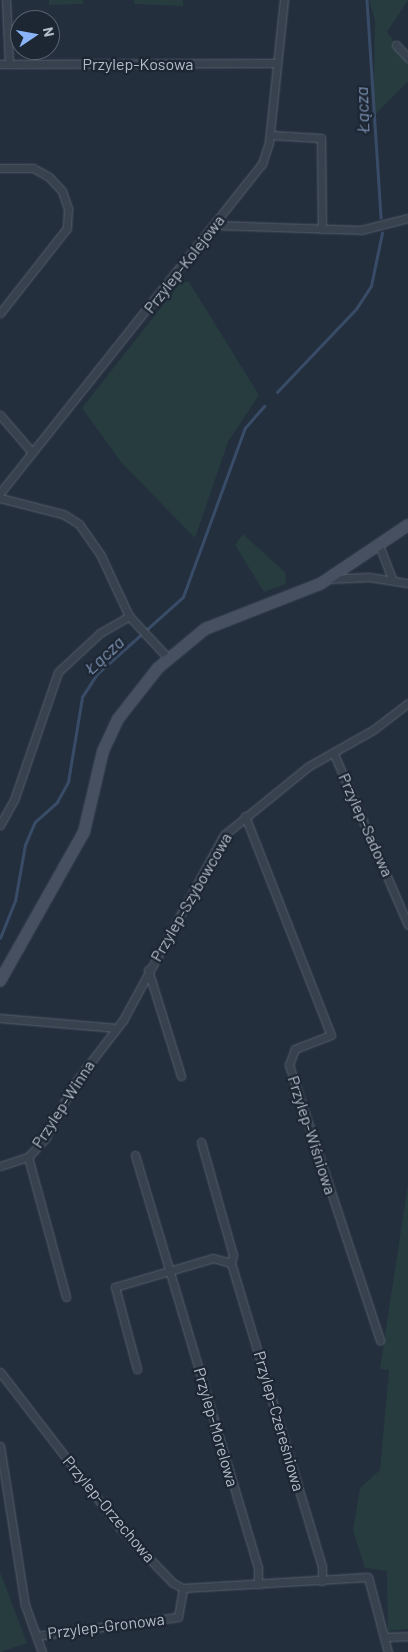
<!DOCTYPE html>
<meta charset="utf-8">
<style>
body{margin:0}
#map{position:relative;width:408px;height:1652px;overflow:hidden;background:#242f3e;font-family:Barlow,sans-serif}
div>[style]{position:absolute}
[style*='--x']{left:calc(var(--x)*1px);top:calc(var(--y)*1px);width:calc(var(--w)*1px);rotate:calc(var(--a)*1deg)}
.green>*{inset:0;background:#263c3f}
.stream>*{height:2.5px;margin:-1.25px;padding:0 1.25px;transform-origin:1.25px;border-radius:1.25px;background:#394c67}
.roads{filter:drop-shadow(0 0 1px #565f6c) drop-shadow(0 0 1px #565f6c)}
.minor>*{height:7px;margin:-3.5px;padding:0 3.5px;transform-origin:3.5px;border-radius:3.5px;background:#38414e}
.secondary>*{height:10px;margin:-5px;padding:0 5px;transform-origin:5px;border-radius:5px;background:#465061}
span{translate:-50% -50%;white-space:nowrap;text-align:center;line-height:1.15;-webkit-text-stroke:5px #1d2633;paint-order:stroke}
.street-label{font-size:16px;color:#b4bcc9}
.water-label{font-size:18px;color:#7c92b1;font-style:italic}
.north{position:absolute;left:10px;top:10px;width:50px;height:50px;box-sizing:border-box;background:#1d2633;border:1px solid #59626f;border-radius:50%;rotate:78deg;font-size:14px;font-weight:700;line-height:20px;text-align:center;color:#b4bcc9}
.north::after{content:'';display:block;margin:auto;width:18px;height:22px;background:#8ab4f8;clip-path:polygon(50% 0,100% 100%,50% 72%,0 100%)}
</style>
<div id="map">
<div class="green">
<div style="clip-path:polygon(49px 0,83px 0,83px 4px,49px 5px)"></div>
<div style="clip-path:polygon(134px 0,183px 0,183px 6px,134px 4px)"></div>
<div style="clip-path:polygon(369px 0,408px 0,387px 32px,408px 58px,408px 81px,373px 117px,375px 20px)"></div>
<div style="clip-path:polygon(181px 282px,189px 282px,259px 395px,228px 442px,195px 538px,121px 462px,82px 408px)"></div>
<div style="clip-path:polygon(243px 534px,285px 572px,286px 584px,264px 592px,235px 545px)"></div>
<div style="clip-path:polygon(408px 1184px,408px 1629px,388px 1631px,387px 1571px,365px 1568px,353px 1531px,360px 1488px,380px 1470px,389px 1370px,380px 1369px)"></div>
<div style="clip-path:polygon(0 1572px,27px 1643px,1px 1652px,0 1652px)"></div>
</div>
<div class="stream">
<div style="--x:367;--y:0;--w:218;--a:86.3"></div>
<div style="--x:277;--y:392;--w:115;--a:-46.4"></div>
<div style="--x:356;--y:309;--w:27;--a:-57"></div>
<div style="--x:371;--y:286;--w:54;--a:-78.3"></div>
<div style="--x:0;--y:938;--w:40;--a:-68"></div>
<div style="--x:15;--y:901;--w:57;--a:-79.9"></div>
<div style="--x:25;--y:845;--w:25;--a:-67"></div>
<div style="--x:35;--y:822;--w:30;--a:-42"></div>
<div style="--x:57;--y:802;--w:23;--a:-61"></div>
<div style="--x:68;--y:782;--w:86;--a:-80.6"></div>
<div style="--x:82;--y:697;--w:27;--a:-57"></div>
<div style="--x:97;--y:674;--w:115;--a:-41.8"></div>
<div style="--x:183;--y:597;--w:180;--a:-69.9"></div>
<div style="--x:245;--y:428;--w:29;--a:-49"></div>
</div>
<div class="roads">
<div class="minor">
<div style="--x:6;--y:0;--w:64;--a:87.3"></div>
<div style="--x:396;--y:45;--w:18;--a:47"></div>
<div style="--x:0;--y:64;--w:276;--a:-0.2"></div>
<div style="--x:270;--y:135;--w:51;--a:3.4"></div>
<div style="--x:321;--y:138;--w:91;--a:89.4"></div>
<div style="--x:0;--y:168;--w:33;--a:0"></div>
<div style="--x:33;--y:168;--w:18;--a:29"></div>
<div style="--x:49;--y:177;--w:19;--a:47"></div>
<div style="--x:62;--y:191;--w:18;--a:71"></div>
<div style="--x:68;--y:208;--w:20;--a:93"></div>
<div style="--x:67;--y:228;--w:108;--a:128.2"></div>
<div style="--x:214;--y:225;--w:147;--a:1.9"></div>
<div style="--x:361;--y:230;--w:49;--a:-14.3"></div>
<div style="--x:0;--y:415;--w:48;--a:49.3"></div>
<div style="--x:0;--y:493;--w:421;--a:-51.5"></div>
<div style="--x:262;--y:164;--w:23;--a:-72"></div>
<div style="--x:269;--y:142;--w:143;--a:-84"></div>
<div style="--x:0;--y:498;--w:65;--a:14.3"></div>
<div style="--x:63;--y:514;--w:19;--a:32"></div>
<div style="--x:79;--y:524;--w:39;--a:55"></div>
<div style="--x:101;--y:556;--w:66;--a:65"></div>
<div style="--x:129;--y:616;--w:57;--a:47.1"></div>
<div style="--x:379;--y:545;--w:36;--a:69"></div>
<div style="--x:328;--y:579;--w:41;--a:-2.8"></div>
<div style="--x:369;--y:577;--w:39;--a:9"></div>
<div style="--x:334;--y:754;--w:186;--a:66.6"></div>
<div style="--x:245;--y:816;--w:235;--a:68.6"></div>
<div style="--x:331;--y:1035;--w:39;--a:159"></div>
<div style="--x:295;--y:1049;--w:17;--a:111"></div>
<div style="--x:289;--y:1065;--w:290;--a:71.7"></div>
<div style="--x:0;--y:825;--w:29;--a:-61"></div>
<div style="--x:14;--y:800;--w:135;--a:-71"></div>
<div style="--x:58;--y:672;--w:57;--a:-42.9"></div>
<div style="--x:100;--y:633;--w:34;--a:-30"></div>
<div style="--x:148;--y:970;--w:111;--a:72.7"></div>
<div style="--x:0;--y:1018;--w:117;--a:4.9"></div>
<div style="--x:201;--y:1142;--w:117;--a:74.2"></div>
<div style="--x:233;--y:1255;--w:8;--a:104"></div>
<div style="--x:135;--y:1155;--w:431;--a:73.4"></div>
<div style="--x:258;--y:1568;--w:16;--a:90"></div>
<div style="--x:28;--y:1157;--w:145;--a:74.8"></div>
<div style="--x:0;--y:1166;--w:29;--a:-18"></div>
<div style="--x:28;--y:1157;--w:25;--a:-47"></div>
<div style="--x:45;--y:1139;--w:61;--a:-62.6"></div>
<div style="--x:73;--y:1085;--w:82;--a:-52.4"></div>
<div style="--x:123;--y:1020;--w:211;--a:-61.4"></div>
<div style="--x:224;--y:835;--w:109;--a:-39.1"></div>
<div style="--x:309;--y:766;--w:73;--a:-29.4"></div>
<div style="--x:373;--y:730;--w:44;--a:-37.6"></div>
<div style="--x:137;--y:1369;--w:85;--a:-105"></div>
<div style="--x:115;--y:1287;--w:102;--a:-16.5"></div>
<div style="--x:213;--y:1258;--w:19;--a:16"></div>
<div style="--x:231;--y:1263;--w:316;--a:73.3"></div>
<div style="--x:322;--y:1566;--w:15;--a:90"></div>
<div style="--x:0;--y:1372;--w:197;--a:52.4"></div>
<div style="--x:120;--y:1528;--w:76;--a:46.1"></div>
<div style="--x:173;--y:1583;--w:11;--a:27"></div>
<div style="--x:183;--y:1588;--w:185;--a:-3.4"></div>
<div style="--x:368;--y:1577;--w:78;--a:75.1"></div>
<div style="--x:0;--y:1446;--w:161;--a:81.1"></div>
<div style="--x:25;--y:1605;--w:50;--a:70.1"></div>
<div style="--x:36;--y:1636;--w:143;--a:-7.6"></div>
<div style="--x:178;--y:1617;--w:29;--a:-80"></div>
<div style="--x:384;--y:1637;--w:24;--a:-2"></div>
</div>
<div class="secondary">
<div style="--x:0;--y:981;--w:171;--a:-60.6"></div>
<div style="--x:84;--y:832;--w:83;--a:-76.8"></div>
<div style="--x:103;--y:751;--w:35;--a:-65"></div>
<div style="--x:118;--y:719;--w:65;--a:-51.9"></div>
<div style="--x:158;--y:668;--w:61;--a:-39.7"></div>
<div style="--x:205;--y:629;--w:123;--a:-21.4"></div>
<div style="--x:320;--y:584;--w:106;--a:-33.8"></div>
</div>
</div>
<div class="street-label">
<span style="left:138px;top:64px">Przylep-Kosowa</span>
<span style="left:184px;top:264px;rotate:-52deg">Przylep-Kolejowa</span>
<span style="left:366px;top:825px;rotate:66deg">Przylep-Sadowa</span>
<span style="left:191px;top:897px;rotate:-60deg">Przylep-Szybowcowa</span>
<span style="left:63px;top:1104px;rotate:-57deg">Przylep-Winna</span>
<span style="left:312px;top:1135px;rotate:72deg">Przylep-Wiśniowa</span>
<span style="left:279px;top:1421px;rotate:74deg">Przylep-Czereśniowa</span>
<span style="left:216px;top:1427px;rotate:74deg">Przylep-Morelowa</span>
<span style="left:109px;top:1509px;rotate:50deg">Przylep-Orzechowa</span>
<span style="left:106px;top:1626px;rotate:-7deg">Przylep-Gronowa</span>
</div>
<div class="water-label">
<span style="left:362px;top:110px;rotate:-92deg">Łącza</span>
<span style="left:104px;top:655px;rotate:-43deg">Łącza</span>
</div>
<div class="north">N</div>
</div>
